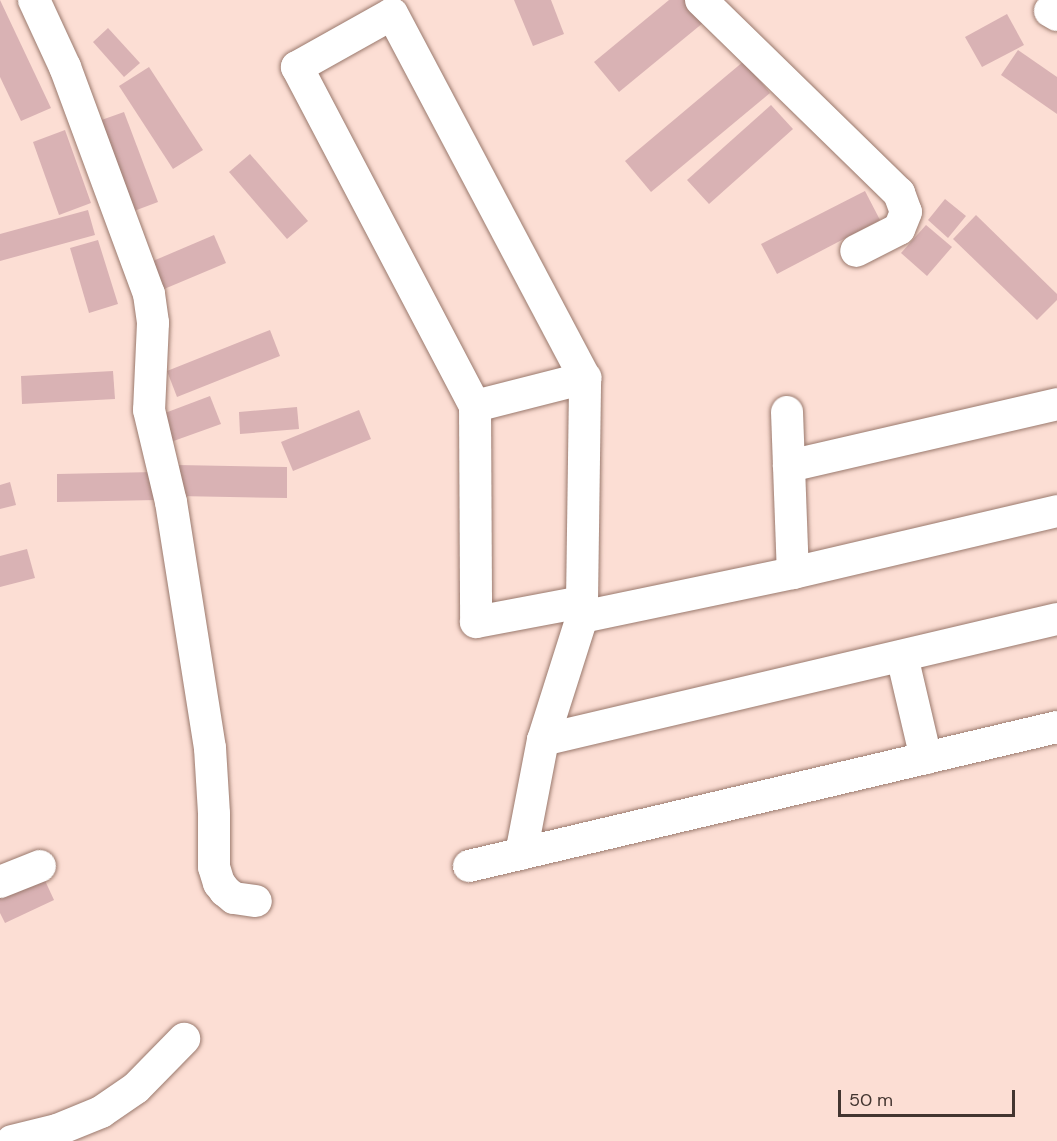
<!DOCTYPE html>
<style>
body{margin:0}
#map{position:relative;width:1057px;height:1141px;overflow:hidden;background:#fcded4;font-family:"DM Sans",sans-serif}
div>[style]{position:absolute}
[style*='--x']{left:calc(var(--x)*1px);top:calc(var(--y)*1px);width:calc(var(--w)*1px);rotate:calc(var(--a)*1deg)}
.building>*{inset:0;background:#d9b2b4}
.roads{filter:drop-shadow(0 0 2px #9a796d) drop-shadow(0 0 2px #9a796d)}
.minor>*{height:32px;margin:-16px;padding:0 16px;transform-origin:16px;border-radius:16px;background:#fff}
span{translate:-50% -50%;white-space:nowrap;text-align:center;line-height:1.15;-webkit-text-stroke:5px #fcded4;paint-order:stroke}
.scale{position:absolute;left:838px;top:1090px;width:177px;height:27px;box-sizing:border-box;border:3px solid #433530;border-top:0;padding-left:8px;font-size:18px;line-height:21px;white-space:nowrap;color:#433530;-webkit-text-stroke:4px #fcded4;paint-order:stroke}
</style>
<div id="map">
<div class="building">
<div style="clip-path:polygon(0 0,51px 108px,21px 121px,0 77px)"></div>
<div style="clip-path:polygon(514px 0,551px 0,564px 34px,533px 46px)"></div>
<div style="clip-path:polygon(669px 0,694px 0,709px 18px,619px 92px,594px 62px)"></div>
<div style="clip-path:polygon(1007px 14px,1024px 45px,982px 67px,965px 37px)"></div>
<div style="clip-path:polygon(108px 28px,140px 63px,124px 77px,93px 42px)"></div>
<div style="clip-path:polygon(1018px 50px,1057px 77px,1057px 114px,1001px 75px)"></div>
<div style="clip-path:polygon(744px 61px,770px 93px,651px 192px,625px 161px)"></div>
<div style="clip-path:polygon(149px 67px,203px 150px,173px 169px,119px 86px)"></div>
<div style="clip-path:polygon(771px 105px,793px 129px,709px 204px,687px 180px)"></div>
<div style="clip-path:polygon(124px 112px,158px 202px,126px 214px,93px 123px)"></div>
<div style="clip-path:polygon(65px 130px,91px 203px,59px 215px,33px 142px)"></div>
<div style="clip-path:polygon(250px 154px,308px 221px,287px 239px,229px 172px)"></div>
<div style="clip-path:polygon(865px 191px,880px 220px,777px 274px,761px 244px)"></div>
<div style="clip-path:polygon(945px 199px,966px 216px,948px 238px,928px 220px)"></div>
<div style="clip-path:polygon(88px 210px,95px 235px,0 261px,0 234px)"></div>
<div style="clip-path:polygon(976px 215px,1057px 294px,1057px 300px,1037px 320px,953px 239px)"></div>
<div style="clip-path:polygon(926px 225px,952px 247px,927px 276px,901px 253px)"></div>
<div style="clip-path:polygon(214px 235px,226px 263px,157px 292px,146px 264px)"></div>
<div style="clip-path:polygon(98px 240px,118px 304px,89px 313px,70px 248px)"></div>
<div style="clip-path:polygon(270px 330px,280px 356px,177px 397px,167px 371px)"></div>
<div style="clip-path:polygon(113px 371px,115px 399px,22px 404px,21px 376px)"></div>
<div style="clip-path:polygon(210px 396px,221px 424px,168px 443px,157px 416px)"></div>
<div style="clip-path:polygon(297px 407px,299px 429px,240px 434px,239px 412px)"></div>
<div style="clip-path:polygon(359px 410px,371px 439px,293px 471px,281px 442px)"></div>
<div style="clip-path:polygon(178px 465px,287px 467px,287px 498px,177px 496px)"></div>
<div style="clip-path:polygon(156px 472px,156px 500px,57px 502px,57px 474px)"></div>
<div style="clip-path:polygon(10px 482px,16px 505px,0 509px,0 485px)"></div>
<div style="clip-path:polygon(27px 549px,35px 578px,0 587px,0 556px)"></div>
<div style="clip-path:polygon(42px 874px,54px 900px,5px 923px,0 913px,0 894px)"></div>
</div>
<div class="roads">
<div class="minor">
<div style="--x:34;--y:0;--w:74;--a:65.2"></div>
<div style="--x:65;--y:67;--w:242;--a:69.7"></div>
<div style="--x:149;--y:294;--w:29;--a:82"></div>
<div style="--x:153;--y:323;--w:87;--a:92.6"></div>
<div style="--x:149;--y:410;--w:95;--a:76.6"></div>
<div style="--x:171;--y:502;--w:249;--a:81"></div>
<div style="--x:210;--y:748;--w:66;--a:86.5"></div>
<div style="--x:214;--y:814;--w:53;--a:90"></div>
<div style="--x:214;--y:867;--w:17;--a:73"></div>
<div style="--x:219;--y:883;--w:10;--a:53"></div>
<div style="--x:225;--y:891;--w:11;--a:38"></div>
<div style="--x:234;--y:898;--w:22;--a:8"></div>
<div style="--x:701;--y:0;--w:277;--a:44.3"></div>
<div style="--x:899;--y:193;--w:20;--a:70"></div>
<div style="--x:906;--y:212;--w:18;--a:112"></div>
<div style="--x:899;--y:229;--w:48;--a:152.9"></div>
<div style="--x:1050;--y:11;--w:8;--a:30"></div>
<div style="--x:475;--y:406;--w:114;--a:-14.3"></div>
<div style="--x:787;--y:412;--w:161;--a:87.9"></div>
<div style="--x:789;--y:466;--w:275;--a:-13"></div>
<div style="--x:582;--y:617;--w:216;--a:-11.8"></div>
<div style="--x:793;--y:573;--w:271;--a:-13.2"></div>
<div style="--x:902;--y:656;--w:105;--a:76.8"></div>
<div style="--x:543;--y:740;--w:528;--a:-13.25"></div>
<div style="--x:521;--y:854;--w:116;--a:-79.1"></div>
<div style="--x:543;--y:740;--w:129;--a:-72.4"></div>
<div style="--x:582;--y:617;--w:15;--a:-90"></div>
<div style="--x:582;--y:602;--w:224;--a:-89.2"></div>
<div style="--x:585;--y:378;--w:412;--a:-117.9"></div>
<div style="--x:392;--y:14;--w:109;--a:150.8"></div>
<div style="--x:297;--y:67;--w:383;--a:62.3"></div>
<div style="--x:475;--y:406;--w:216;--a:89.7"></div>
<div style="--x:476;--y:622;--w:108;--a:-10.7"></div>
<div style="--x:469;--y:866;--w:604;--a:-13.3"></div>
<div style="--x:0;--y:882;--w:43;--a:-21.8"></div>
<div style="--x:12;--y:1141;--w:46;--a:-13.7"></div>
<div style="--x:57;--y:1130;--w:48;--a:-22.2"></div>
<div style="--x:101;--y:1112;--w:42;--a:-34.4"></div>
<div style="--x:136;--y:1088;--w:69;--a:-45.6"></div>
</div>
</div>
<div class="scale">50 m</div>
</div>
